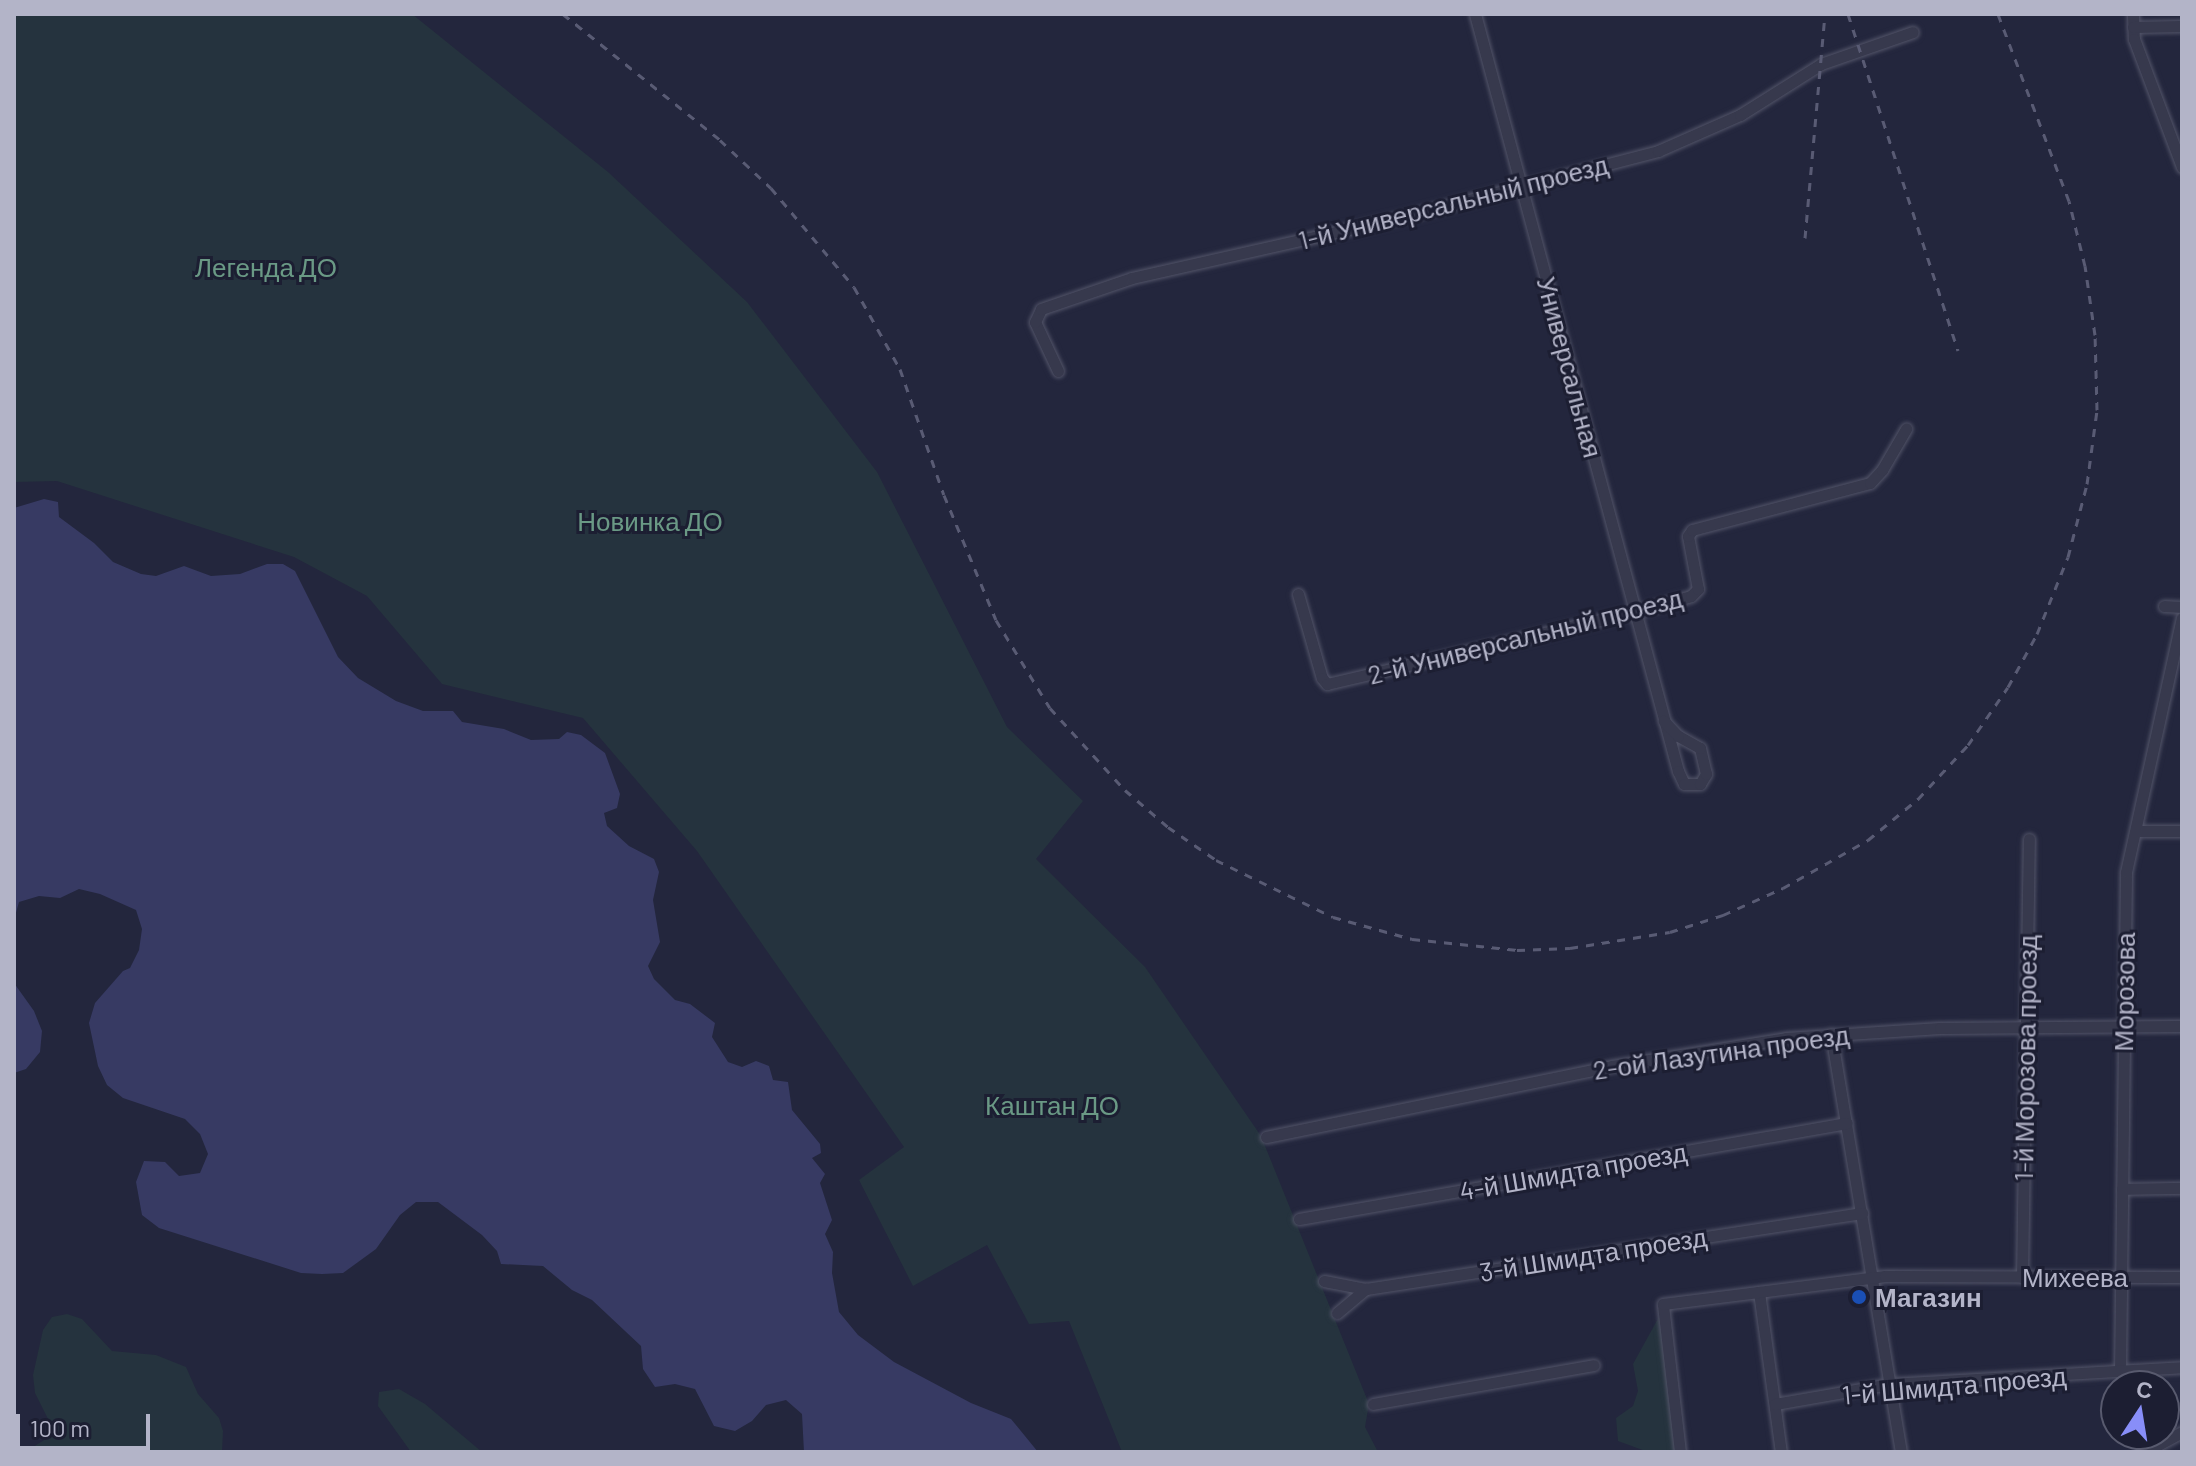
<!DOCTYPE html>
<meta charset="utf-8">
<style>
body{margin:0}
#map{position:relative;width:2196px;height:1466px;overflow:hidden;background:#23263d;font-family:Barlow,sans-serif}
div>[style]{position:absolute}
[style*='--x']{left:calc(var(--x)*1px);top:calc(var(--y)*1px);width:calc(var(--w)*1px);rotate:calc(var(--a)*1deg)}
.green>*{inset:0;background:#25333e}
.water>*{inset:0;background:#373a63}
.roads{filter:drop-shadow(0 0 2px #525468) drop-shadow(0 0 2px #525468)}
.minor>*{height:11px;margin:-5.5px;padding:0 5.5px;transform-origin:5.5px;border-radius:5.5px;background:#37394d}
.rail>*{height:3px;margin-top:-1.5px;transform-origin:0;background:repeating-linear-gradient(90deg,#595b74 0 8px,transparent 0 16px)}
.dots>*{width:22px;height:22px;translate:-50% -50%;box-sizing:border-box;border:4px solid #1c1e32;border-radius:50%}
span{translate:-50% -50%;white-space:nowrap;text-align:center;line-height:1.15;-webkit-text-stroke:6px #1c1e32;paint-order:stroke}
.street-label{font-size:26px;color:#b3b4c8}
.park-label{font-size:26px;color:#6a9985}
.poi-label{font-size:26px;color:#b3b4c8;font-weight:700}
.left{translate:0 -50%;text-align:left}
.frame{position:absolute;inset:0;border:16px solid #b3b4c8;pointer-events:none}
.north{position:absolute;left:2100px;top:1370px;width:80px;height:80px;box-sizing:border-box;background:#1c1e32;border:2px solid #585a6e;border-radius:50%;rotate:12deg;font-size:22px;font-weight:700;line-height:32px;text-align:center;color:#b3b4c8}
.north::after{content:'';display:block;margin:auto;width:28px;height:36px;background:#888ef8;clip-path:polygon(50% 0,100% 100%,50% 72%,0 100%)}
.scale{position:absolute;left:16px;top:1414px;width:134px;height:36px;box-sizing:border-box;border:4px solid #b3b4c8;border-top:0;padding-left:10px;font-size:24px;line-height:28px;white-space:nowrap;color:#b3b4c8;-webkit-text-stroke:6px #1c1e32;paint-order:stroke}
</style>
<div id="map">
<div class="green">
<div style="clip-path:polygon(14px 14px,412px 14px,608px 172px,747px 302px,877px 472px,1007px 727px,1083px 801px,1036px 859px,1145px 967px,1261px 1136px,1369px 1404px,1365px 1427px,1378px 1452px,1122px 1452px,1069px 1321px,1029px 1324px,987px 1245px,913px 1286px,859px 1180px,904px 1147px,697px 851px,583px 718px,442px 684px,367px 596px,294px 557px,57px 481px,14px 482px)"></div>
<div style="clip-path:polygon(67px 1314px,82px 1319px,112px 1351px,156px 1355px,186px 1367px,198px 1394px,219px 1418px,223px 1431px,222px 1452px,25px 1452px,49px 1437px,49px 1421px,35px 1393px,33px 1375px,43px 1330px,52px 1317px)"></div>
<div style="clip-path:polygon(1660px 1315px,1675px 1452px,1648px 1452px,1618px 1441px,1616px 1418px,1633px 1406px,1638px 1391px,1633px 1364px)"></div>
<div style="clip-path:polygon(399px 1389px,425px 1404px,482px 1452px,411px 1452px,378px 1406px,379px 1392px)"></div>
</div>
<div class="water">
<div style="clip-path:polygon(44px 499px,58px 502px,59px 517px,94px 543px,113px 562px,141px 574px,156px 576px,184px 566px,211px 576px,240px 574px,267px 564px,283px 564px,295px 571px,338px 657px,358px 678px,396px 701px,423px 711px,453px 711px,462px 722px,504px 729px,531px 740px,559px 739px,567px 732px,581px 735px,605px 753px,620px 794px,617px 808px,604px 813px,607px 826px,629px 846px,654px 859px,659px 872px,653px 900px,660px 942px,648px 966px,654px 979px,675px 1000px,690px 1004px,715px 1023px,712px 1037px,728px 1062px,742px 1067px,756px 1061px,769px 1066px,773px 1080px,788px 1082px,792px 1110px,820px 1144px,821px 1153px,812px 1158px,825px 1174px,820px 1183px,832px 1220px,825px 1234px,833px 1252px,832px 1273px,839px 1312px,858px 1335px,894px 1362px,971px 1403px,1011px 1419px,1038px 1452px,804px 1452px,802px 1414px,786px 1400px,766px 1405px,752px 1421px,735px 1431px,714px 1426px,695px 1389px,675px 1384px,655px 1387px,643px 1369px,641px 1346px,592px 1300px,572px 1290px,543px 1266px,501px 1264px,497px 1251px,482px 1235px,438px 1202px,416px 1202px,400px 1215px,376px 1249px,343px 1273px,322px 1274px,301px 1273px,159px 1228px,142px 1215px,136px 1182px,144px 1161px,165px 1162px,179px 1176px,200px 1173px,208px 1154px,200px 1134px,185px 1119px,123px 1098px,107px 1085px,98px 1066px,89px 1023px,95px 1003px,123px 971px,130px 968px,139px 950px,142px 929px,136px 910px,100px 894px,79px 889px,60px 898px,39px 896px,19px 902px,14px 920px,14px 508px)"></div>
<div style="clip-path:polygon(14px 983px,34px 1011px,42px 1031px,40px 1052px,26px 1069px,14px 1073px)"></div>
</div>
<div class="roads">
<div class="minor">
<div style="--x:1475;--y:14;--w:784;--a:74.99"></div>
<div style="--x:1678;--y:771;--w:14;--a:65"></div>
<div style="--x:1684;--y:784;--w:16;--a:0"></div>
<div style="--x:1700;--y:784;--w:12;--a:-59"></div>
<div style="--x:1706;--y:774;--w:27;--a:-103"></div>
<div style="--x:1700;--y:748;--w:25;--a:-151"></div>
<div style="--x:1678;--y:736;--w:21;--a:-133"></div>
<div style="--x:2133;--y:14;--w:25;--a:88"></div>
<div style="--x:2134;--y:39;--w:137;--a:69.4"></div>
<div style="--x:2133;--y:27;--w:49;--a:-1.2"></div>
<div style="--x:1058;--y:371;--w:54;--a:-115.1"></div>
<div style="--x:1035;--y:322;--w:14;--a:-65"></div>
<div style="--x:1041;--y:309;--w:96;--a:-18.8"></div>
<div style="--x:1132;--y:278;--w:286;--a:-12.7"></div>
<div style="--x:1411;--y:215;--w:255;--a:-14.5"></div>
<div style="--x:1658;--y:151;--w:90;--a:-23.7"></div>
<div style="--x:1740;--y:115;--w:96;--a:-32.2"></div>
<div style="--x:1821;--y:64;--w:97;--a:-19.2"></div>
<div style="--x:1298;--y:594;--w:87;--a:74.1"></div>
<div style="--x:1322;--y:678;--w:8;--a:50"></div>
<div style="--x:1327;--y:684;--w:316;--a:-13.2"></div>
<div style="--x:1635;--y:612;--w:58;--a:-15.9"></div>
<div style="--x:1691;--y:596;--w:10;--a:-45"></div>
<div style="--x:1698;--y:589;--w:54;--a:-100.7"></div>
<div style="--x:1688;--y:536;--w:7;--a:-56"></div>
<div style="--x:1692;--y:530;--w:184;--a:-14.8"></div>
<div style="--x:1870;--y:483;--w:18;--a:-47"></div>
<div style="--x:1882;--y:470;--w:48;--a:-59.7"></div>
<div style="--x:2164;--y:606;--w:18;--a:3"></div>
<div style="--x:2136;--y:831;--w:46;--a:0"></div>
<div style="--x:1831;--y:1034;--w:424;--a:80.5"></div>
<div style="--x:1266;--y:1137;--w:353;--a:-11.6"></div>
<div style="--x:1612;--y:1066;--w:176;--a:-9.1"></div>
<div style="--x:1786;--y:1038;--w:154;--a:-3.7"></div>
<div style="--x:1940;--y:1028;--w:242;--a:-0.5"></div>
<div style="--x:2122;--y:1189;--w:60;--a:-1"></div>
<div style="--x:1299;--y:1219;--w:556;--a:-9.94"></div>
<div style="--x:2022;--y:1277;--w:438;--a:-89.1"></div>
<div style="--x:1324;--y:1281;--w:43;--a:10.8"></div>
<div style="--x:1366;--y:1289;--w:502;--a:-8.71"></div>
<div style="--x:1759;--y:1292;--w:162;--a:82.2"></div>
<div style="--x:1337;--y:1313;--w:38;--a:-40"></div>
<div style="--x:2120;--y:1372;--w:500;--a:-89.31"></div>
<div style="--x:2126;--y:872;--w:260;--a:-77.6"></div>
<div style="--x:1373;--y:1404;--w:224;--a:-10"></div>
<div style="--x:1775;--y:1404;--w:117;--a:-9.9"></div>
<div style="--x:1890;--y:1384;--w:292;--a:-3.3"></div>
<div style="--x:1680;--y:1452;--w:149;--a:-96.6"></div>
<div style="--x:1663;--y:1304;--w:224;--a:-7.2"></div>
<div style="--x:1885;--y:1276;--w:297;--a:0.2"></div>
<div style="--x:2145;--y:1452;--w:42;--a:-28.4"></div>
</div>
</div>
<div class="rail">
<div style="--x:563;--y:14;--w:201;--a:38.7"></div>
<div style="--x:720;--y:140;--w:70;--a:43.3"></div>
<div style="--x:771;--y:188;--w:129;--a:50"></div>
<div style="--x:854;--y:287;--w:94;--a:60.7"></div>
<div style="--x:900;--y:369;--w:133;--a:70.8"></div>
<div style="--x:944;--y:495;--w:135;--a:67.4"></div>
<div style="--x:996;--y:620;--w:103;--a:58.5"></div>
<div style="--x:1050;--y:708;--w:111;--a:47.6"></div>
<div style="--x:1125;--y:790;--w:57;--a:40.7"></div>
<div style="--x:1168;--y:827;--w:58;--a:34.5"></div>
<div style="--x:1216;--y:860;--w:130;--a:26"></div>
<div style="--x:1333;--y:917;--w:82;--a:15.6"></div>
<div style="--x:1412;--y:939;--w:106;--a:6"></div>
<div style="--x:1517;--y:950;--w:53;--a:-2.2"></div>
<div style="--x:1570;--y:948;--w:101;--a:-9.1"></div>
<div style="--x:1670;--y:932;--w:56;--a:-17.8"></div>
<div style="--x:1723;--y:915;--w:66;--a:-24.2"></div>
<div style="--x:1783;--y:888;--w:98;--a:-29.5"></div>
<div style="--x:1868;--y:840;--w:65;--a:-39.4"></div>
<div style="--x:1918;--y:799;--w:74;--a:-47.2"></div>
<div style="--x:1968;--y:745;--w:70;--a:-55.4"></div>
<div style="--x:2008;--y:687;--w:60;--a:-61.3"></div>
<div style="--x:2037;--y:634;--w:83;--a:-68.1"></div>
<div style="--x:2068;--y:557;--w:75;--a:-75.4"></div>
<div style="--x:2087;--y:484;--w:75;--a:-82.3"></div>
<div style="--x:2097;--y:410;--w:75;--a:-91.5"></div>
<div style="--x:2095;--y:335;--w:70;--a:-98.2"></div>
<div style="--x:2085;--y:266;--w:67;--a:-103.8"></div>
<div style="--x:2069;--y:201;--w:200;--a:-110.8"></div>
<div style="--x:1848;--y:14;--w:354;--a:71.9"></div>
<div style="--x:1805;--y:238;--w:225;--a:-84.9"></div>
</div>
<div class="dots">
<div style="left:1859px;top:1297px;background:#1a4fb4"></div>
</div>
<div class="street-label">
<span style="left:1453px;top:202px;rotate:-14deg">1-й Универсальный проезд</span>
<span style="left:1570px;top:367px;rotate:75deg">Универсальная</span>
<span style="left:1525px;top:636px;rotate:-14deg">2-й Универсальный проезд</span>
<span style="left:2124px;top:992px;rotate:-89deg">Морозова</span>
<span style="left:1721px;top:1052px;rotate:-8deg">2-ой Лазутина проезд</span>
<span style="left:2025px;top:1058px;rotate:-89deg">1-й Морозова проезд</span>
<span style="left:1573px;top:1171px;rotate:-10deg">4-й Шмидта проезд</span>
<span style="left:1593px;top:1254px;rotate:-9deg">3-й Шмидта проезд</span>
<span style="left:2075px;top:1277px">Михеева</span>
<span style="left:1954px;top:1385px;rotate:-5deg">1-й Шмидта проезд</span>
</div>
<div class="park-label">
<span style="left:266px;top:267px">Легенда ДО</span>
<span style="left:650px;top:521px">Новинка ДО</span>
<span style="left:1052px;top:1105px">Каштан ДО</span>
</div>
<div class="poi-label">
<span class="left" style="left:1875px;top:1297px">Магазин</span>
</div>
<div class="frame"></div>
<div class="north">С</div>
<div class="scale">100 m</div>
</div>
